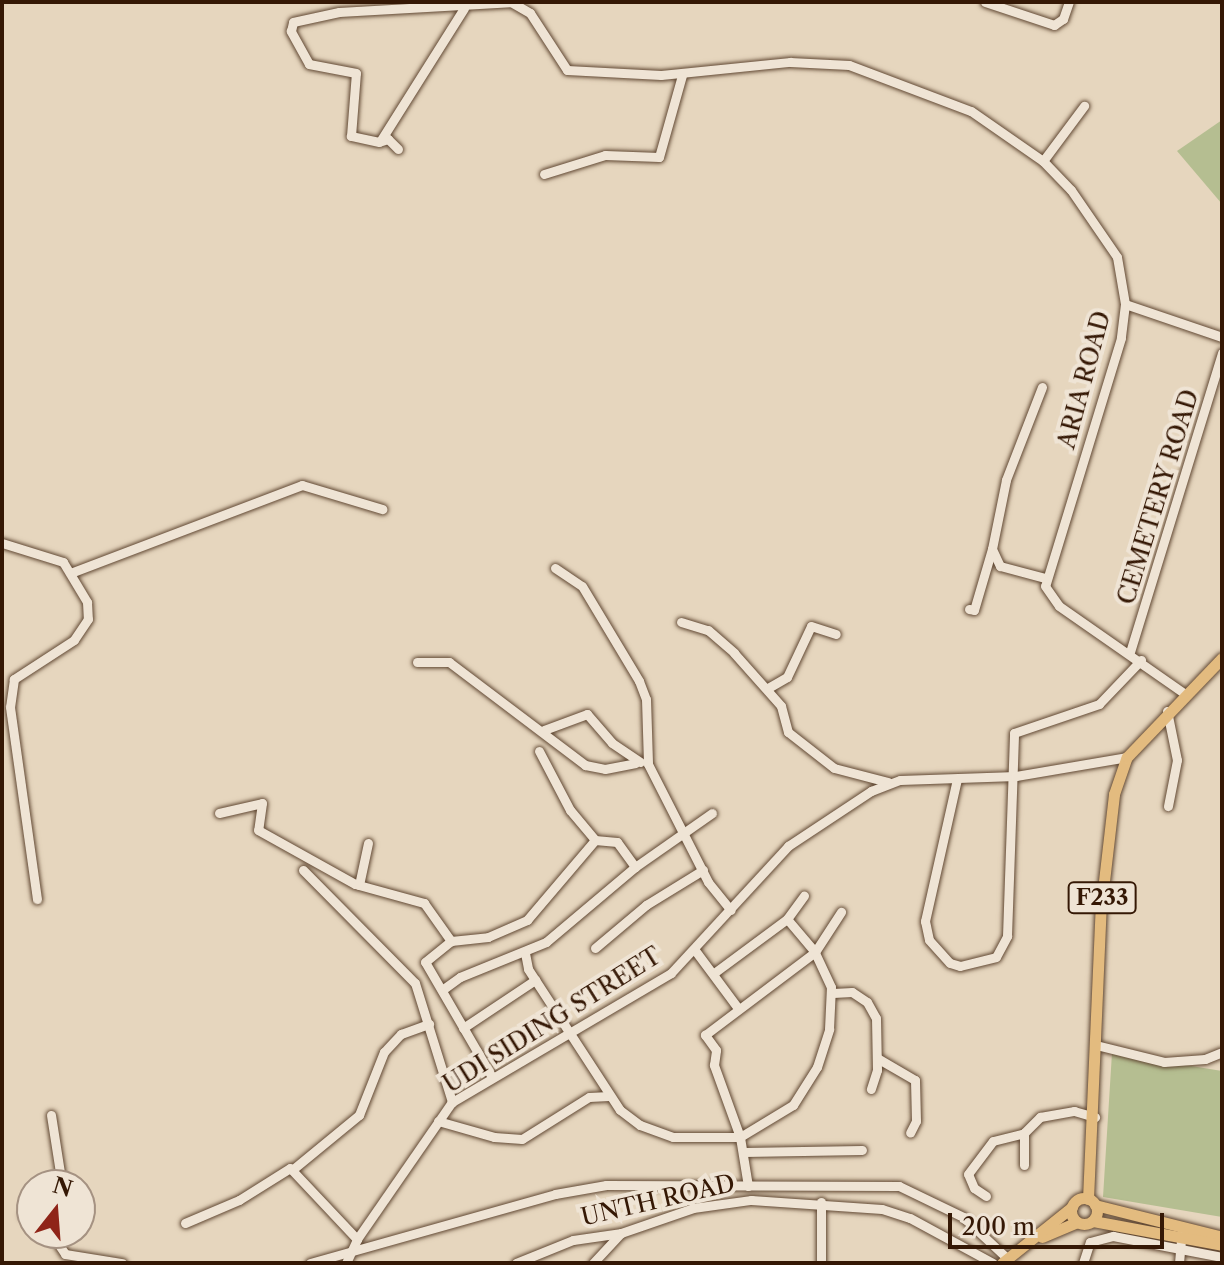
<!DOCTYPE html>
<style>
body{margin:0}
#map{position:relative;width:1224px;height:1265px;overflow:hidden;background:#e6d6be;font-family:"Libre Caslon Text",serif}
div>[style]{position:absolute}
[style*='--x']{left:calc(var(--x)*1px);top:calc(var(--y)*1px);width:calc(var(--w)*1px);rotate:calc(var(--a)*1deg)}
.green>*{inset:0;background:#b5be91}
.roads{filter:drop-shadow(0 0 2px #614833) drop-shadow(0 0 2px #614833)}
.minor>*{height:9px;margin:-4.5px;padding:0 4.5px;transform-origin:4.5px;border-radius:4.5px;background:#efe4d5}
.major>*{height:11px;margin:-5.5px;padding:0 5.5px;transform-origin:5.5px;border-radius:5.5px;background:#e3bb7f}
.major>.ring{margin:-5.5px;padding:0;box-sizing:content-box;background:none;border:11px solid #e3bb7f;border-radius:50%}
span{translate:-50% -50%;white-space:nowrap;text-align:center;line-height:1.15;-webkit-text-stroke:8px #efe4d5;paint-order:stroke}
.shield-label span{padding:2px 6px;background:#efe4d5;border:2px solid;border-radius:6px;-webkit-text-stroke-width:0}
.shield-label{font-size:22px;color:#351805;font-weight:700}
.street-label{font-size:24px;color:#351805}
.frame{position:absolute;inset:0;border:4px solid #351805;pointer-events:none}
.north{position:absolute;left:16px;top:1169px;width:80px;height:80px;box-sizing:border-box;background:#efe4d5;border:2px solid #a59282;border-radius:50%;rotate:17deg;font-size:22px;font-weight:700;line-height:32px;text-align:center;color:#351805}
.north::after{content:'';display:block;margin:auto;width:28px;height:36px;background:#8f2418;clip-path:polygon(50% 0,100% 100%,50% 72%,0 100%)}
.scale{position:absolute;left:948px;top:1213px;width:216px;height:36px;box-sizing:border-box;border:4px solid #351805;border-top:0;padding-left:10px;font-size:24px;line-height:28px;white-space:nowrap;color:#351805;-webkit-text-stroke:6px #efe4d5;paint-order:stroke}
</style>
<div id="map">
<div class="green">
<div style="clip-path:polygon(1222px 120px,1222px 204px,1177px 151px)"></div>
<div style="clip-path:polygon(1112px 1053px,1222px 1071px,1222px 1217px,1103px 1197px)"></div>
</div>
<div class="roads">
<div class="minor">
<div style="--x:511;--y:2;--w:22;--a:30"></div>
<div style="--x:530;--y:13;--w:68;--a:57"></div>
<div style="--x:567;--y:70;--w:94;--a:3"></div>
<div style="--x:661;--y:75;--w:130;--a:-5.8"></div>
<div style="--x:790;--y:62;--w:59;--a:2.9"></div>
<div style="--x:849;--y:65;--w:130;--a:20.7"></div>
<div style="--x:971;--y:111;--w:88;--a:34.8"></div>
<div style="--x:1043;--y:161;--w:40;--a:46"></div>
<div style="--x:1071;--y:190;--w:81;--a:55.5"></div>
<div style="--x:1117;--y:257;--w:48;--a:80.3"></div>
<div style="--x:1125;--y:304;--w:34;--a:97"></div>
<div style="--x:1121;--y:338;--w:259;--a:107"></div>
<div style="--x:1045;--y:586;--w:24;--a:55"></div>
<div style="--x:1059;--y:606;--w:154;--a:34.9"></div>
<div style="--x:985;--y:2;--w:73;--a:18.4"></div>
<div style="--x:1054;--y:25;--w:11;--a:-34"></div>
<div style="--x:1063;--y:19;--w:18;--a:-71"></div>
<div style="--x:381;--y:140;--w:156;--a:-57.8"></div>
<div style="--x:398;--y:149;--w:14;--a:-135"></div>
<div style="--x:388;--y:139;--w:9;--a:162"></div>
<div style="--x:379;--y:142;--w:29;--a:-168"></div>
<div style="--x:351;--y:136;--w:63;--a:-85.5"></div>
<div style="--x:356;--y:73;--w:48;--a:-169.2"></div>
<div style="--x:309;--y:64;--w:38;--a:-119"></div>
<div style="--x:291;--y:31;--w:9;--a:-77"></div>
<div style="--x:293;--y:22;--w:47;--a:-12.3"></div>
<div style="--x:339;--y:12;--w:171;--a:-3.3"></div>
<div style="--x:1043;--y:161;--w:69;--a:-53.3"></div>
<div style="--x:544;--y:174;--w:64;--a:-17.3"></div>
<div style="--x:605;--y:155;--w:54;--a:2.1"></div>
<div style="--x:659;--y:157;--w:85;--a:-74.3"></div>
<div style="--x:1125;--y:304;--w:102;--a:18.8"></div>
<div style="--x:1042;--y:387;--w:100;--a:111.2"></div>
<div style="--x:1006;--y:480;--w:70;--a:101.5"></div>
<div style="--x:992;--y:549;--w:19;--a:65"></div>
<div style="--x:1000;--y:566;--w:47;--a:14.9"></div>
<div style="--x:2;--y:543;--w:64;--a:17.3"></div>
<div style="--x:63;--y:562;--w:47;--a:59"></div>
<div style="--x:87;--y:602;--w:17;--a:87"></div>
<div style="--x:88;--y:619;--w:25;--a:124"></div>
<div style="--x:74;--y:640;--w:72;--a:147"></div>
<div style="--x:14;--y:679;--w:28;--a:98"></div>
<div style="--x:10;--y:707;--w:194;--a:82"></div>
<div style="--x:555;--y:568;--w:32;--a:34"></div>
<div style="--x:582;--y:586;--w:111;--a:59"></div>
<div style="--x:639;--y:681;--w:19;--a:69"></div>
<div style="--x:646;--y:699;--w:65;--a:88.2"></div>
<div style="--x:648;--y:764;--w:132;--a:63"></div>
<div style="--x:708;--y:882;--w:36;--a:51"></div>
<div style="--x:73;--y:572;--w:245;--a:-20.8"></div>
<div style="--x:302;--y:485;--w:84;--a:16.7"></div>
<div style="--x:969;--y:609;--w:5;--a:11"></div>
<div style="--x:974;--y:610;--w:64;--a:-73.6"></div>
<div style="--x:681;--y:622;--w:28;--a:17"></div>
<div style="--x:708;--y:630;--w:35;--a:41"></div>
<div style="--x:734;--y:653;--w:71;--a:48.4"></div>
<div style="--x:781;--y:706;--w:27;--a:75"></div>
<div style="--x:788;--y:732;--w:58;--a:38"></div>
<div style="--x:834;--y:768;--w:56;--a:14.5"></div>
<div style="--x:1130;--y:652;--w:313;--a:-72.9"></div>
<div style="--x:417;--y:662;--w:32;--a:0"></div>
<div style="--x:449;--y:662;--w:171;--a:37.1"></div>
<div style="--x:585;--y:765;--w:20;--a:11"></div>
<div style="--x:605;--y:769;--w:31;--a:-11"></div>
<div style="--x:768;--y:688;--w:22;--a:-30"></div>
<div style="--x:787;--y:677;--w:56;--a:-64.8"></div>
<div style="--x:811;--y:626;--w:26;--a:18"></div>
<div style="--x:1167;--y:711;--w:50;--a:78.5"></div>
<div style="--x:1177;--y:760;--w:47;--a:101.1"></div>
<div style="--x:544;--y:730;--w:46;--a:-20.4"></div>
<div style="--x:587;--y:714;--w:38;--a:49"></div>
<div style="--x:612;--y:743;--w:34;--a:34"></div>
<div style="--x:539;--y:751;--w:67;--a:62.3"></div>
<div style="--x:570;--y:810;--w:39;--a:50"></div>
<div style="--x:595;--y:840;--w:22;--a:5"></div>
<div style="--x:617;--y:842;--w:31;--a:54"></div>
<div style="--x:957;--y:779;--w:146;--a:102.7"></div>
<div style="--x:925;--y:921;--w:19;--a:78"></div>
<div style="--x:929;--y:940;--w:31;--a:48"></div>
<div style="--x:950;--y:963;--w:10;--a:17"></div>
<div style="--x:960;--y:966;--w:37;--a:-14"></div>
<div style="--x:996;--y:957;--w:24;--a:-62"></div>
<div style="--x:1007;--y:936;--w:203;--a:-88"></div>
<div style="--x:1014;--y:733;--w:90;--a:-18.8"></div>
<div style="--x:1099;--y:704;--w:61;--a:-46.3"></div>
<div style="--x:219;--y:813;--w:44;--a:-13.1"></div>
<div style="--x:262;--y:803;--w:27;--a:98"></div>
<div style="--x:258;--y:830;--w:111;--a:29.1"></div>
<div style="--x:355;--y:884;--w:72;--a:15.4"></div>
<div style="--x:424;--y:903;--w:47;--a:54.6"></div>
<div style="--x:303;--y:870;--w:159;--a:45.3"></div>
<div style="--x:415;--y:983;--w:125;--a:72.7"></div>
<div style="--x:359;--y:885;--w:43;--a:-77.9"></div>
<div style="--x:595;--y:948;--w:67;--a:-40.1"></div>
<div style="--x:646;--y:905;--w:67;--a:-31.6"></div>
<div style="--x:694;--y:949;--w:72;--a:53.4"></div>
<div style="--x:525;--y:953;--w:16;--a:79"></div>
<div style="--x:528;--y:969;--w:168;--a:56.9"></div>
<div style="--x:620;--y:1110;--w:25;--a:37"></div>
<div style="--x:640;--y:1125;--w:35;--a:20"></div>
<div style="--x:673;--y:1137;--w:67;--a:0"></div>
<div style="--x:740;--y:1137;--w:62;--a:-31.1"></div>
<div style="--x:793;--y:1105;--w:45;--a:-57.7"></div>
<div style="--x:817;--y:1067;--w:40;--a:-72"></div>
<div style="--x:829;--y:1029;--w:42;--a:-87.3"></div>
<div style="--x:831;--y:987;--w:38;--a:-115"></div>
<div style="--x:815;--y:952;--w:43;--a:-130.3"></div>
<div style="--x:714;--y:973;--w:91;--a:-36.5"></div>
<div style="--x:787;--y:919;--w:29;--a:-54"></div>
<div style="--x:442;--y:990;--w:22;--a:-36"></div>
<div style="--x:460;--y:977;--w:93;--a:-22.1"></div>
<div style="--x:546;--y:942;--w:116;--a:-40.1"></div>
<div style="--x:635;--y:867;--w:94;--a:-35"></div>
<div style="--x:833;--y:993;--w:19;--a:-3"></div>
<div style="--x:852;--y:992;--w:18;--a:34"></div>
<div style="--x:867;--y:1002;--w:18;--a:61"></div>
<div style="--x:876;--y:1018;--w:52;--a:88.9"></div>
<div style="--x:877;--y:1070;--w:20;--a:108"></div>
<div style="--x:463;--y:1028;--w:87;--a:-33.7"></div>
<div style="--x:1096;--y:1045;--w:70;--a:14"></div>
<div style="--x:1164;--y:1062;--w:41;--a:-4.2"></div>
<div style="--x:1205;--y:1059;--w:18;--a:-22"></div>
<div style="--x:877;--y:1058;--w:44;--a:30.1"></div>
<div style="--x:915;--y:1080;--w:41;--a:88.6"></div>
<div style="--x:916;--y:1121;--w:13;--a:117"></div>
<div style="--x:492;--y:1077;--w:133;--a:-120.2"></div>
<div style="--x:425;--y:962;--w:33;--a:-39"></div>
<div style="--x:451;--y:941;--w:37;--a:-6"></div>
<div style="--x:488;--y:937;--w:43;--a:-23.6"></div>
<div style="--x:527;--y:920;--w:105;--a:-49.6"></div>
<div style="--x:51;--y:1115;--w:71;--a:81.1"></div>
<div style="--x:438;--y:1121;--w:58;--a:15.9"></div>
<div style="--x:494;--y:1137;--w:28;--a:4"></div>
<div style="--x:522;--y:1139;--w:79;--a:-32.1"></div>
<div style="--x:589;--y:1097;--w:20;--a:-3"></div>
<div style="--x:744;--y:1152;--w:118;--a:-1"></div>
<div style="--x:1024;--y:1165;--w:32;--a:-90"></div>
<div style="--x:292;--y:1170;--w:87;--a:-39.4"></div>
<div style="--x:359;--y:1115;--w:68;--a:-68.4"></div>
<div style="--x:384;--y:1052;--w:25;--a:-47"></div>
<div style="--x:401;--y:1034;--w:30;--a:-20"></div>
<div style="--x:748;--y:1186;--w:50;--a:-99.3"></div>
<div style="--x:740;--y:1137;--w:77;--a:-109.9"></div>
<div style="--x:714;--y:1065;--w:15;--a:-82"></div>
<div style="--x:716;--y:1050;--w:19;--a:-126"></div>
<div style="--x:705;--y:1035;--w:138;--a:-37"></div>
<div style="--x:815;--y:952;--w:48;--a:-57"></div>
<div style="--x:986;--y:1196;--w:14;--a:-146"></div>
<div style="--x:974;--y:1188;--w:15;--a:-113"></div>
<div style="--x:968;--y:1174;--w:41;--a:-52.9"></div>
<div style="--x:993;--y:1141;--w:32;--a:-14"></div>
<div style="--x:1024;--y:1133;--w:23;--a:-45"></div>
<div style="--x:1040;--y:1117;--w:35;--a:-10"></div>
<div style="--x:1074;--y:1111;--w:22;--a:16"></div>
<div style="--x:24;--y:1215;--w:10;--a:37"></div>
<div style="--x:185;--y:1223;--w:59;--a:-23.1"></div>
<div style="--x:239;--y:1200;--w:60;--a:-32.1"></div>
<div style="--x:290;--y:1168;--w:98;--a:46.7"></div>
<div style="--x:51;--y:1233;--w:25;--a:56"></div>
<div style="--x:65;--y:1254;--w:58;--a:9"></div>
<div style="--x:310;--y:1263;--w:255;--a:-15.7"></div>
<div style="--x:555;--y:1194;--w:52;--a:-10"></div>
<div style="--x:606;--y:1185;--w:293;--a:0.2"></div>
<div style="--x:899;--y:1186;--w:71;--a:25.8"></div>
<div style="--x:963;--y:1217;--w:60;--a:43"></div>
<div style="--x:346;--y:1263;--w:26;--a:-65"></div>
<div style="--x:357;--y:1239;--w:167;--a:-55.3"></div>
<div style="--x:452;--y:1102;--w:254;--a:-30.5"></div>
<div style="--x:671;--y:973;--w:173;--a:-47.3"></div>
<div style="--x:788;--y:846;--w:100;--a:-33.5"></div>
<div style="--x:871;--y:791;--w:31;--a:-21"></div>
<div style="--x:900;--y:780;--w:116;--a:-2"></div>
<div style="--x:1016;--y:776;--w:113;--a:-9.7"></div>
<div style="--x:516;--y:1263;--w:61;--a:-22"></div>
<div style="--x:573;--y:1240;--w:49;--a:-8.3"></div>
<div style="--x:621;--y:1233;--w:76;--a:-19.1"></div>
<div style="--x:693;--y:1208;--w:59;--a:-7.9"></div>
<div style="--x:751;--y:1200;--w:131;--a:3.9"></div>
<div style="--x:882;--y:1209;--w:29;--a:18"></div>
<div style="--x:910;--y:1218;--w:94;--a:28.5"></div>
<div style="--x:593;--y:1263;--w:41;--a:-47"></div>
<div style="--x:821;--y:1263;--w:61;--a:-90"></div>
<div style="--x:1083;--y:1263;--w:22;--a:-72"></div>
<div style="--x:1090;--y:1242;--w:24;--a:-15"></div>
<div style="--x:1113;--y:1236;--w:111;--a:10.9"></div>
<div style="--x:1179;--y:1263;--w:32;--a:-85"></div>
</div>
<div class="major">
<div class="ring" style="left:1071px;top:1198px;width:15px;height:15px"></div>
<div style="--x:1088;--y:1199;--w:292;--a:-87.5"></div>
<div style="--x:1101;--y:907;--w:114;--a:-83.4"></div>
<div style="--x:1114;--y:794;--w:39;--a:-71"></div>
<div style="--x:1127;--y:757;--w:137;--a:-46.2"></div>
<div style="--x:1095;--y:1205;--w:131;--a:14.1"></div>
<div style="--x:1093;--y:1221;--w:131;--a:10.5"></div>
<div style="--x:1042;--y:1237;--w:38;--a:-23"></div>
<div style="--x:1002;--y:1263;--w:90;--a:-38.7"></div>
</div>
</div>
<div class="shield-label">
<span style="left:1102px;top:898px">F233</span>
</div>
<div class="street-label">
<span style="left:1084px;top:380px;rotate:-75deg">ARIA ROAD</span>
<span style="left:1158px;top:497px;rotate:-73deg">CEMETERY ROAD</span>
<span style="left:552px;top:1020px;rotate:-32deg">UDI SIDING STREET</span>
<span style="left:658px;top:1200px;rotate:-13deg">UNTH ROAD</span>
</div>
<div class="frame"></div>
<div class="north">N</div>
<div class="scale">200 m</div>
</div>
